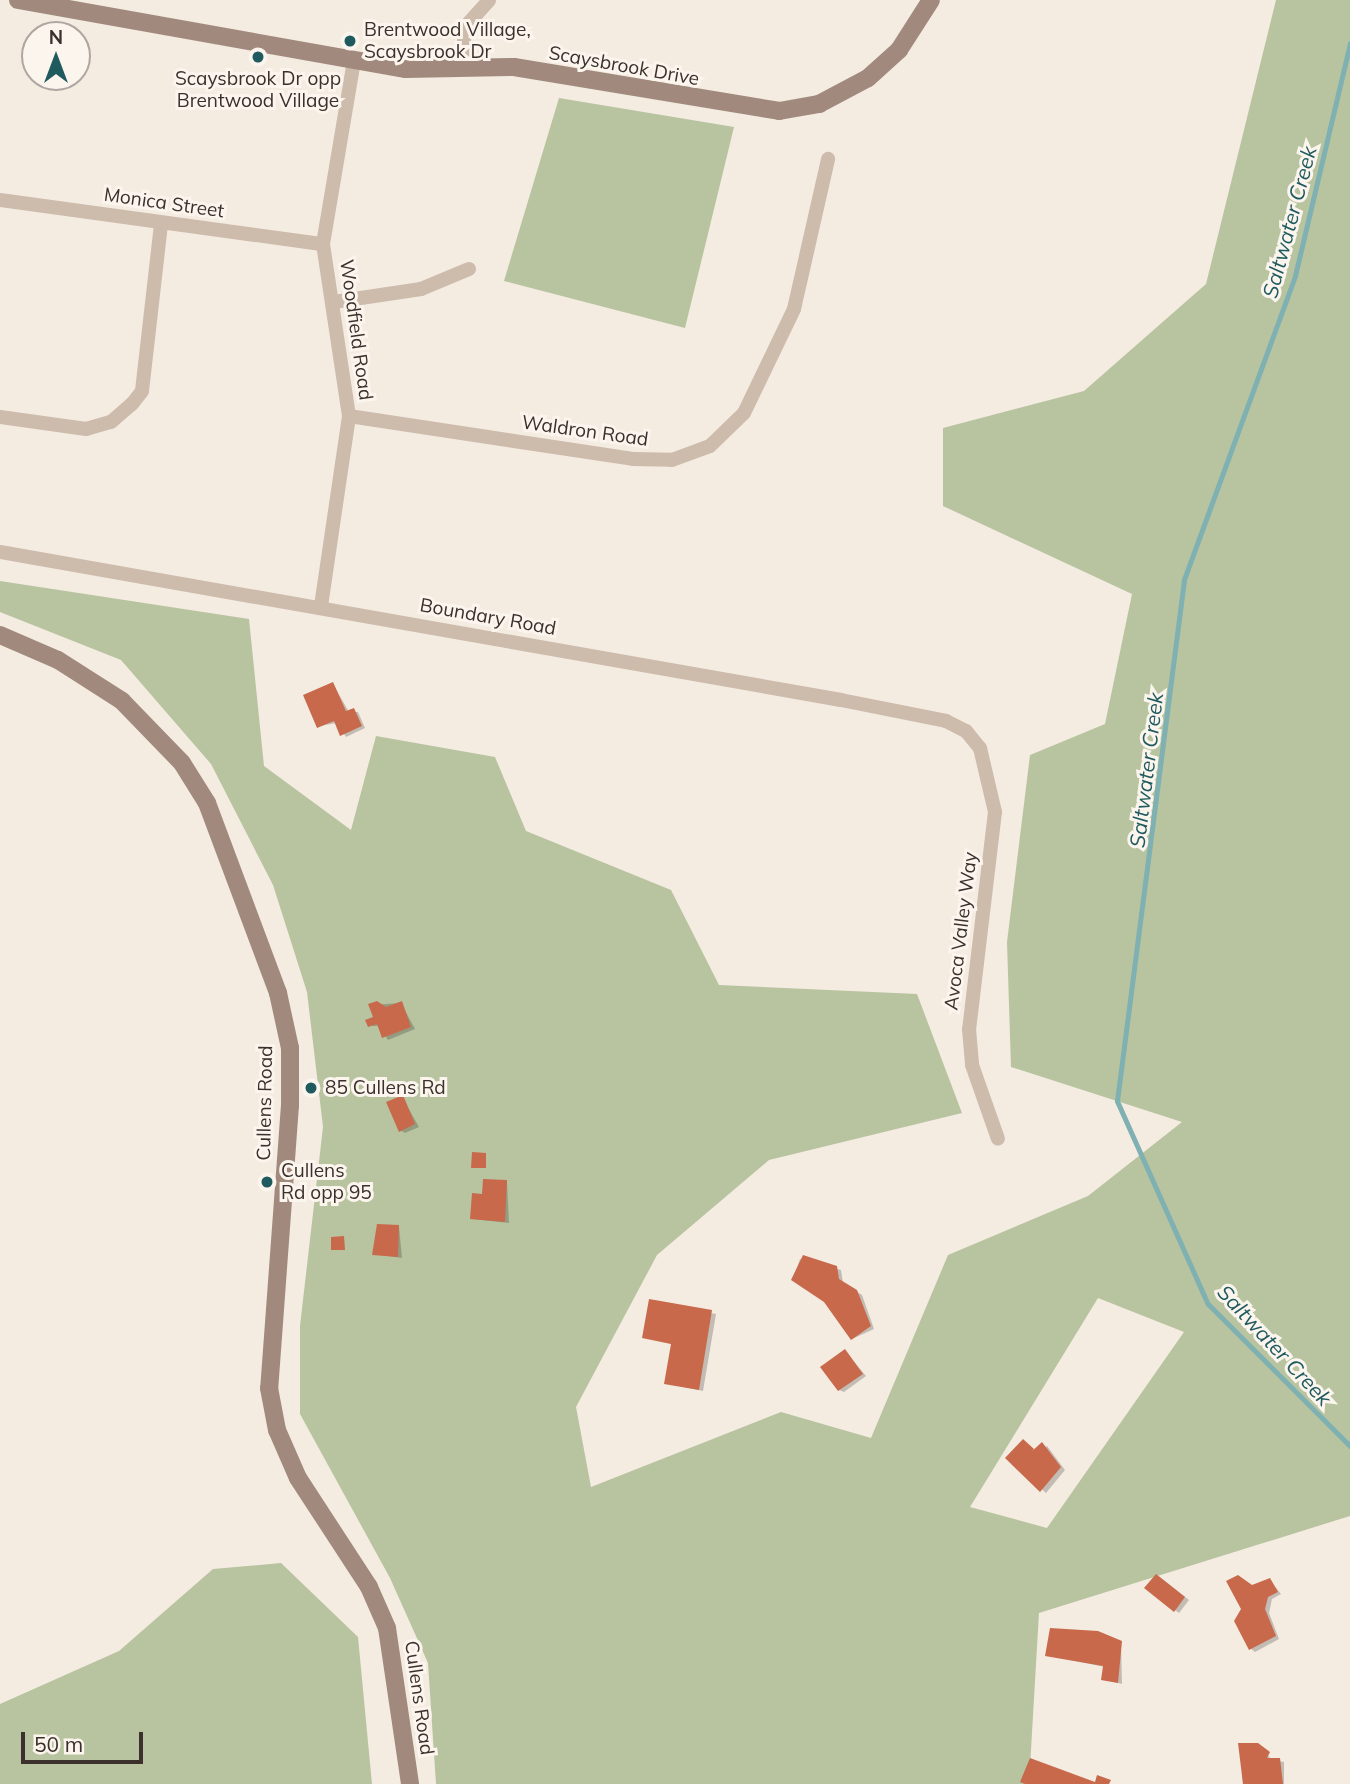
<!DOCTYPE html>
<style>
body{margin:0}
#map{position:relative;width:1350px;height:1784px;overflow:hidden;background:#f4ebe1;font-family:Mulish,sans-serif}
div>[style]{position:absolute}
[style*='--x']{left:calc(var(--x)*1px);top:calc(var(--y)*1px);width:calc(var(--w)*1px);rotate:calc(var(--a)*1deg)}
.green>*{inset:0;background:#b8c4a0}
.shadow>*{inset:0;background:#0003}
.stream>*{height:5px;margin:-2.5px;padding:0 2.5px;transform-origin:2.5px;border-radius:2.5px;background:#7fb0b2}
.building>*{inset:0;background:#c8694b}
.street>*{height:14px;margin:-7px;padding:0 7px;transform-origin:7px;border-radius:7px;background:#cdbbac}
.secondary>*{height:18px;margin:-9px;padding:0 9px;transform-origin:9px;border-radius:9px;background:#a18a7d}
.dots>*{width:19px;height:19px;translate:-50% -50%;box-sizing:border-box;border:4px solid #fbf5ee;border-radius:50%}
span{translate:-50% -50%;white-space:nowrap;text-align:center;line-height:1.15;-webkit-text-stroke:6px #fbf5ee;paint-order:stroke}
.poi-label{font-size:19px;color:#3b302b}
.left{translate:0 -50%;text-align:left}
.street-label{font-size:19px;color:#3b302b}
.water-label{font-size:21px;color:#1f5a5e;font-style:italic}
.north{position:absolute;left:21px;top:21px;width:70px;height:70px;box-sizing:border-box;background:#fbf5ee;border:2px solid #aea6a0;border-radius:50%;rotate:0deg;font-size:19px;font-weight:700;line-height:28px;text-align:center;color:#3b302b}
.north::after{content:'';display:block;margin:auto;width:24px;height:32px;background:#1f5a5e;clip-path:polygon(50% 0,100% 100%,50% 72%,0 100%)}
.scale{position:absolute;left:21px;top:1732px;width:122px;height:32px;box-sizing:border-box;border:4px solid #3b302b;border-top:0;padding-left:9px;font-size:21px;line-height:24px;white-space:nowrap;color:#3b302b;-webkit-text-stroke:5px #fbf5ee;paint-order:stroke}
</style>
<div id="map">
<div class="green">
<div style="clip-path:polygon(evenodd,1276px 0,1350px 0,1350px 1516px,1039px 1613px,1029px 1784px,436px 1784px,428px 1663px,390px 1578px,300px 1414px,300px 1326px,323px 1127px,307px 992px,273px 885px,211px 764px,121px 660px,0 612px,0 581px,249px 619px,264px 766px,351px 830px,376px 736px,495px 757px,526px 831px,671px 890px,719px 985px,917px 994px,962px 1113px,769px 1160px,657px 1255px,576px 1407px,591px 1487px,781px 1412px,871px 1438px,948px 1255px,1088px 1196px,1182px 1122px,1011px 1067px,1007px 942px,1030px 755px,1105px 724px,1132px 594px,943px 506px,943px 428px,1084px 391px,1206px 284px,1276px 0,1098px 1298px,1184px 1332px,1047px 1528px,970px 1507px,1098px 1298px)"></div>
<div style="clip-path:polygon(559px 98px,734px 127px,685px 328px,504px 281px)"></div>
<div style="clip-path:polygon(281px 1563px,358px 1637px,372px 1784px,0 1784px,0 1704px,119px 1651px,213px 1569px)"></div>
</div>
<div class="shadow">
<div style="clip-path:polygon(333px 684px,349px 712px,358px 712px,365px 728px,346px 737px,337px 723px,319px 726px)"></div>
<div style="clip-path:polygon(401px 1003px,415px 1029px,388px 1040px,379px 1026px,369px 1026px,376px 1018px,371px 1005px)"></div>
<div style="clip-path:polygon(402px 1097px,419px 1127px,405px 1133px,400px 1130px)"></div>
<div style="clip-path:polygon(507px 1182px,509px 1223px,472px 1219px,484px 1196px)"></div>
<div style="clip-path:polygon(399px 1227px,402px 1258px,374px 1254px)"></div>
<div style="clip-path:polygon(800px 1259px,841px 1270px,843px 1283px,862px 1295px,874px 1329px,852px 1339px,826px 1301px,793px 1280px)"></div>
<div style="clip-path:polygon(650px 1301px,716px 1314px,703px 1391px,666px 1383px,672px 1344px,644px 1337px)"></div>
<div style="clip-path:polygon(845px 1351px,866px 1376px,844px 1392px,839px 1390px)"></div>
<div style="clip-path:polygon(1027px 1444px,1035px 1454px,1047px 1446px,1065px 1470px,1046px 1493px,1007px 1458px)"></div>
<div style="clip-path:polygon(1161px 1578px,1189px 1600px,1179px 1613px,1175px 1610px)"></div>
<div style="clip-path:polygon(1270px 1580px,1281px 1594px,1272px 1599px,1269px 1613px,1279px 1639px,1255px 1652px,1251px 1649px)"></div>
<div style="clip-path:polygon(1121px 1643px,1122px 1684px,1103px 1679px,1105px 1667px,1047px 1655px)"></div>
<div style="clip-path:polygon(1240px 1744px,1263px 1747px,1271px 1760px,1284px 1762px,1284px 1784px,1243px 1784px)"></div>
</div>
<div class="stream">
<div style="--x:1350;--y:43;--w:239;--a:103.3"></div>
<div style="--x:1295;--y:276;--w:324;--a:110.1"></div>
<div style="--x:1184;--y:580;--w:525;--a:97.33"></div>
<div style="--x:1117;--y:1101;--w:222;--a:65.9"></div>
<div style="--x:1208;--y:1304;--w:201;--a:45"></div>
</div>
<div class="building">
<div style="clip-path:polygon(333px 682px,346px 711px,354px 708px,362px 726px,340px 736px,334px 721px,317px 728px,303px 695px)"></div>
<div style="clip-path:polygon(377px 1001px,386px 1007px,402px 1001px,411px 1027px,382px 1038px,377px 1024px,368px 1027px,365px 1020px,373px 1017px,368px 1004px)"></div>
<div style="clip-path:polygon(403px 1095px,415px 1124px,399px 1132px,386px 1102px)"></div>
<div style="clip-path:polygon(472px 1152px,486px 1153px,486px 1168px,471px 1168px)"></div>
<div style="clip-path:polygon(483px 1179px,507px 1180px,505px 1222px,470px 1219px,472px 1193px,482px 1194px)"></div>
<div style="clip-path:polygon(377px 1224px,399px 1225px,398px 1257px,372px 1255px)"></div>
<div style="clip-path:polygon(344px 1236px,345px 1250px,331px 1250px,331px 1237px)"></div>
<div style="clip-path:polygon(803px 1255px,837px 1266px,839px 1279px,857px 1290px,871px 1326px,851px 1340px,824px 1302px,791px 1280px)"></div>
<div style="clip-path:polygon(649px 1299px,712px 1310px,699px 1390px,664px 1384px,671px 1344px,642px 1338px)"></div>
<div style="clip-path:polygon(845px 1349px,863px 1374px,838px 1391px,820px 1367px)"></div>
<div style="clip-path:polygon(1023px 1439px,1034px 1449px,1030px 1453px,1042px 1442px,1061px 1467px,1040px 1492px,1005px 1458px)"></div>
<div style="clip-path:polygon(1156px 1574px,1185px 1597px,1174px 1612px,1144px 1588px)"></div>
<div style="clip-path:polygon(1238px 1575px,1252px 1585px,1270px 1578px,1278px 1592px,1268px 1597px,1265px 1609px,1276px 1636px,1249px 1650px,1234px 1621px,1241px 1609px,1226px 1581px)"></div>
<div style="clip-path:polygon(1050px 1628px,1098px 1631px,1122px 1641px,1118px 1683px,1101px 1680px,1103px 1666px,1045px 1656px)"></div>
<div style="clip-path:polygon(1238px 1743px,1258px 1743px,1270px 1752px,1267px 1758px,1280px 1758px,1283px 1784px,1243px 1784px)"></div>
<div style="clip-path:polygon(1030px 1758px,1095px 1782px,1097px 1775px,1111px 1780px,1109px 1784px,1025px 1784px,1020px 1782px)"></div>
</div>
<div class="street">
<div style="--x:462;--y:68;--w:41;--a:-85.8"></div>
<div style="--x:465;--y:27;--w:36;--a:-48"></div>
<div style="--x:0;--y:200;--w:326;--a:7.8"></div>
<div style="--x:334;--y:302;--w:88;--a:-8.5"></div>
<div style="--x:421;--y:289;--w:52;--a:-22.6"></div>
<div style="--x:349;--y:416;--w:287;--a:8.6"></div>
<div style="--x:633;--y:459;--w:39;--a:1"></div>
<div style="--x:672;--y:460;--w:40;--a:-20.2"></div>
<div style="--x:710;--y:446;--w:47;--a:-44.1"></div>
<div style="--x:744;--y:413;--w:115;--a:-64.3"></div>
<div style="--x:794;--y:309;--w:154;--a:-77.2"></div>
<div style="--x:0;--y:417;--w:87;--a:7.9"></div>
<div style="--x:86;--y:429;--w:26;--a:-16"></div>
<div style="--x:111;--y:422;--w:28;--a:-41"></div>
<div style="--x:132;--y:404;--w:16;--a:-52"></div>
<div style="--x:142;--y:391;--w:169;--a:-83.5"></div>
<div style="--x:0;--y:552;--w:854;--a:9.98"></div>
<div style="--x:841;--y:700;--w:107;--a:11.3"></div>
<div style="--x:946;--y:721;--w:22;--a:27"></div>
<div style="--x:966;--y:731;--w:22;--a:51"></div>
<div style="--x:980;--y:748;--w:66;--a:76.8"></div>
<div style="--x:995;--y:812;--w:219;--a:96.8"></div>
<div style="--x:969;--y:1029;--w:36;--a:85"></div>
<div style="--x:972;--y:1065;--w:78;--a:70.6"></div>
<div style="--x:321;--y:606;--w:192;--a:-81.6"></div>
<div style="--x:349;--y:416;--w:174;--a:-98.6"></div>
<div style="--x:323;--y:244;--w:187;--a:-80.4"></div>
</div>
<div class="secondary">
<div style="--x:18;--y:0;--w:394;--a:10.1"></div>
<div style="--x:406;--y:69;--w:108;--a:-1.1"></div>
<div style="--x:514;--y:67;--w:269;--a:9.4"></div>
<div style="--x:779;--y:111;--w:41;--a:-9.9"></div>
<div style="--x:819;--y:104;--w:55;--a:-28"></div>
<div style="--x:868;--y:78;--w:42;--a:-42.1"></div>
<div style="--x:899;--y:50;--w:59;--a:-57.4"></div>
<div style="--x:0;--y:635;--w:63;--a:23.3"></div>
<div style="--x:58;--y:660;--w:76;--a:32.6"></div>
<div style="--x:122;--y:701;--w:86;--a:45.9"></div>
<div style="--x:182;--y:763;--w:47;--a:58"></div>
<div style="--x:207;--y:803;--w:203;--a:69.5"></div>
<div style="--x:278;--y:993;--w:56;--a:77.7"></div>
<div style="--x:290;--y:1048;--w:57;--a:90"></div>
<div style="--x:290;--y:1105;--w:284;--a:94.2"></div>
<div style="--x:269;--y:1388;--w:43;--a:79.2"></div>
<div style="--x:277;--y:1430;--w:52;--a:66.4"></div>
<div style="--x:298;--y:1478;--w:130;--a:56.9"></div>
<div style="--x:369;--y:1587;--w:45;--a:66.3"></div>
<div style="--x:387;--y:1628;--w:158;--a:81.6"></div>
</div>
<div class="dots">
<div style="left:350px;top:41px;background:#1f5a5e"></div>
<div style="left:258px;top:57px;background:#1f5a5e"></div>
<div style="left:311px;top:1088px;background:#1f5a5e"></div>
<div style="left:267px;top:1182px;background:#1f5a5e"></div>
</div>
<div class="poi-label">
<span class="left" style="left:364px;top:41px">Brentwood Village,<br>Scaysbrook Dr</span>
<span style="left:258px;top:90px">Scaysbrook Dr opp<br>Brentwood Village</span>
<span class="left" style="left:325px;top:1088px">85 Cullens Rd</span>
<span class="left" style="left:281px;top:1182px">Cullens<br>Rd opp 95</span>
</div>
<div class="street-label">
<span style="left:624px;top:66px;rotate:10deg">Scaysbrook Drive</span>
<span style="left:164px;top:203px;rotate:8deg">Monica Street</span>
<span style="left:356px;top:330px;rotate:82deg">Woodfield Road</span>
<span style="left:585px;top:431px;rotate:8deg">Waldron Road</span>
<span style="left:488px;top:617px;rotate:10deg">Boundary Road</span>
<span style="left:961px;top:931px;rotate:-83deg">Avoca Valley Way</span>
<span style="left:265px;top:1103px;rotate:-89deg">Cullens Road</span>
<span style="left:419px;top:1698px;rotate:82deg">Cullens Road</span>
</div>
<div class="water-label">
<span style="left:1289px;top:222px;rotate:-75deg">Saltwater Creek</span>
<span style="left:1146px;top:770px;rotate:-83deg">Saltwater Creek</span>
<span style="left:1275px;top:1345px;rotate:47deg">Saltwater Creek</span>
</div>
<div class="north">N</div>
<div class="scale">50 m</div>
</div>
